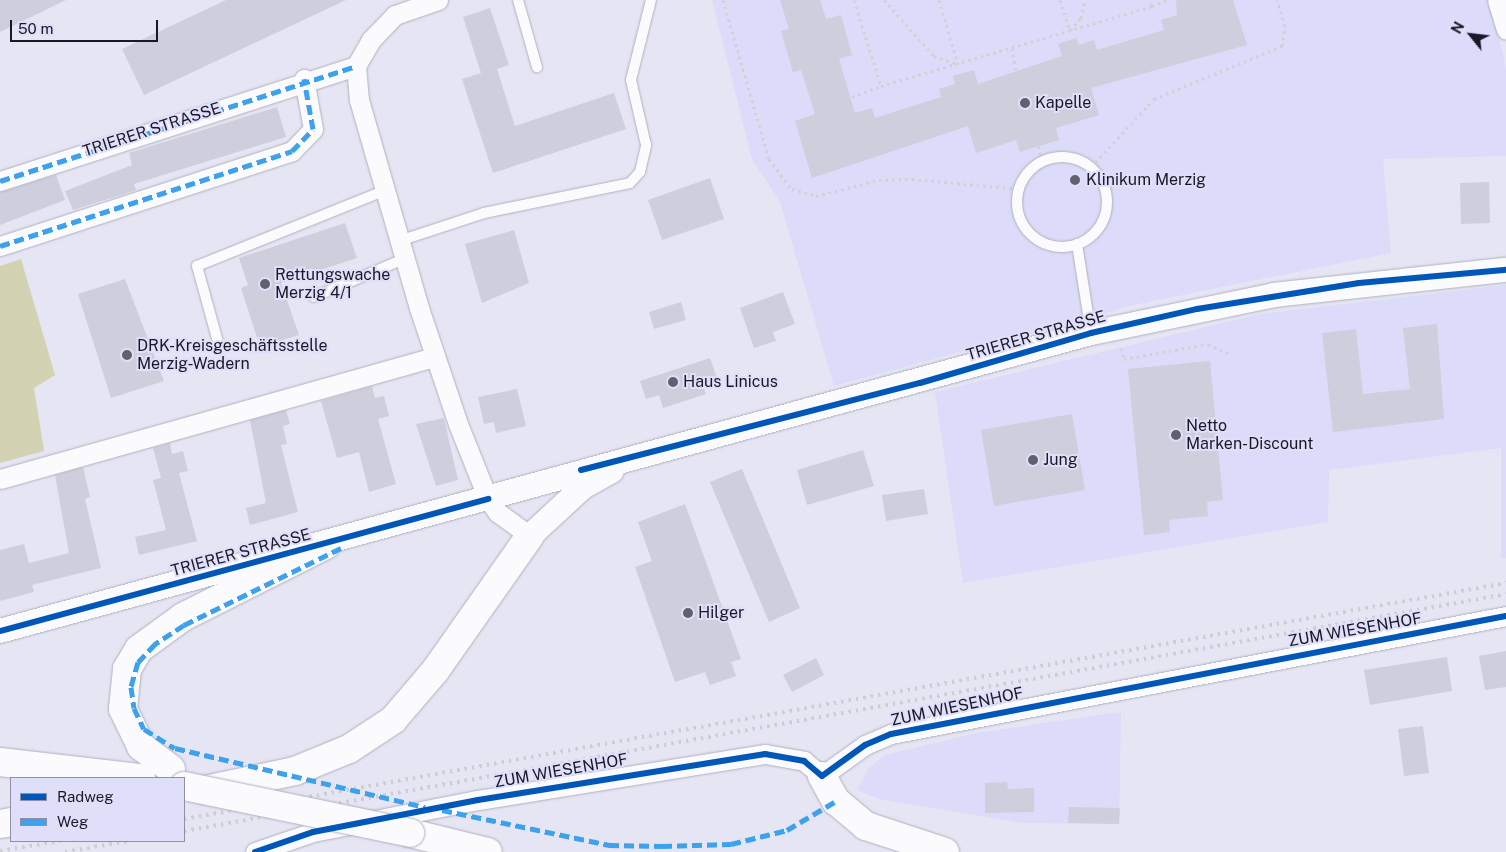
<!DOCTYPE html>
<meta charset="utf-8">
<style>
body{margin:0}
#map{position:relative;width:1506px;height:852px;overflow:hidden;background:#e5e5f4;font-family:"Public Sans",sans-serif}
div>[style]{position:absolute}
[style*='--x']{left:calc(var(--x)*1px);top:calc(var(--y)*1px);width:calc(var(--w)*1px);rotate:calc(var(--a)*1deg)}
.built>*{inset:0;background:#dcdbf9}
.green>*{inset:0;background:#d3d2b3}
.building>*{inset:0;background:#cecedd}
.path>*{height:3px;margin-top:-1.5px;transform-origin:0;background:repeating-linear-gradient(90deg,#d1d1d5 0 2.5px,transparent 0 6.5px)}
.roads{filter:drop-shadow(0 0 1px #b0b0bf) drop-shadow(0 0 1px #b0b0bf)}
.service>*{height:10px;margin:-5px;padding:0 5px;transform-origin:5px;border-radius:5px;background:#fbfbfd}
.service>.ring{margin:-5px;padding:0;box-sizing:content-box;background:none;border:10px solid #fbfbfd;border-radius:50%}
.minor>*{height:19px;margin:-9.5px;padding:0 9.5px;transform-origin:9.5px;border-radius:9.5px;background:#fbfbfd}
.tertiary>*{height:24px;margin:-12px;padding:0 12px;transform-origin:12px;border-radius:12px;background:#fbfbfd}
.secondary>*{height:28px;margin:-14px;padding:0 14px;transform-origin:14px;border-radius:14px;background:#fbfbfd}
.rail>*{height:4px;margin-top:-2px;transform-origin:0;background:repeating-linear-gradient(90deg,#cdcdd2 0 2.5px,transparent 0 7.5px)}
.bridges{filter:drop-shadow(0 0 1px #b0b0bf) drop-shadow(0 0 1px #b0b0bf)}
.secondary-bridge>*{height:28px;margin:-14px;padding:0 14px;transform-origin:14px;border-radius:14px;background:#fbfbfd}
.quiet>*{height:5px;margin-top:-2.5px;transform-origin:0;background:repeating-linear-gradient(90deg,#3da2eb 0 10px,transparent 0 15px)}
.cycleway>*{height:6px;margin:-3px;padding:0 3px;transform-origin:3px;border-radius:3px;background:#0057b8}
.dots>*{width:14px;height:14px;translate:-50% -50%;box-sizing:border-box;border:2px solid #dfdffa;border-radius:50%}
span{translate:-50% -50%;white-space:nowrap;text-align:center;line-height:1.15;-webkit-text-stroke:4px #dfdffa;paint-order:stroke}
.poi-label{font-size:16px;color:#191827}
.left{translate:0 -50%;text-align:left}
.street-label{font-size:16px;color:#191827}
.legend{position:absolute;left:10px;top:777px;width:175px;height:65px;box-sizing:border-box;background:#dfdffa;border:1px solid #908fa6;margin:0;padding:6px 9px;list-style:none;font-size:15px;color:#191827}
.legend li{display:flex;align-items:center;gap:10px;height:25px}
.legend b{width:25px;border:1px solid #908fa6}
.north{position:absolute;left:1446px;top:10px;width:50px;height:50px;-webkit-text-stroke:4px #dfdffa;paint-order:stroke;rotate:299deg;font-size:14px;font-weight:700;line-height:20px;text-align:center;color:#191827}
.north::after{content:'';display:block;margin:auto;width:18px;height:22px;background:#191827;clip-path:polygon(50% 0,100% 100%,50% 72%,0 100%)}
.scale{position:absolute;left:10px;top:20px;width:148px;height:22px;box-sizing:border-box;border:2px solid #191827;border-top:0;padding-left:6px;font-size:15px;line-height:18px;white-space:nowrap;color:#191827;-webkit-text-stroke:4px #dfdffa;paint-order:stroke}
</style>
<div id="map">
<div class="built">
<div style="clip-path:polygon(712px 0,1491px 0,1506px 69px,1506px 156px,1383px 159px,1391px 253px,1138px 304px,834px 386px,780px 202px,752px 159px)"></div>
<div style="clip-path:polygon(1506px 285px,1506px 558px,1501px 558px,1501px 448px,1329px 470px,1328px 522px,963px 583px,935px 392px,1260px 314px)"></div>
<div style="clip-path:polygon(1121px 712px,1119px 824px,1024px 823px,879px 799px,857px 790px,868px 769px,885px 755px,977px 733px)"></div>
</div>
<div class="green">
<div style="clip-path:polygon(21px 259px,55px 375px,34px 388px,44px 451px,0 463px,0 266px)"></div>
</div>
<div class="building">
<div style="clip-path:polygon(0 0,66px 0,0 32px)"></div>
<div style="clip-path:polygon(226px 0,346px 0,144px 95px,122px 49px)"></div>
<div style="clip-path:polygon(780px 0,820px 0,826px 19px,841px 15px,852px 55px,839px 59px,855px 113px,872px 108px,875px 118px,941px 97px,939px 89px,955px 84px,953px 76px,974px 70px,978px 84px,1062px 56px,1058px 44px,1076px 38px,1079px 45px,1094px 40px,1097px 50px,1164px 30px,1161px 20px,1177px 15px,1176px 0,1233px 0,1247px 45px,1091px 88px,1099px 115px,1056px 128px,1059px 140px,1020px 152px,1016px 140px,976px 153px,968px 126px,812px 178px,795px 121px,815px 114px,801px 70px,793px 72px,781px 31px,789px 29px)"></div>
<div style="clip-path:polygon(490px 8px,509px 65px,497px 69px,515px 126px,614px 93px,626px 129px,493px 173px,462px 79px,481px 73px,463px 17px)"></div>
<div style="clip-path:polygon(277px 107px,286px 137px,134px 184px,136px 190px,73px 210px,65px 191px,132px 165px,129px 153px)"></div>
<div style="clip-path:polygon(56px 175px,65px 200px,0 225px,0 192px)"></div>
<div style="clip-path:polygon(710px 178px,724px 219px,662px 240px,648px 200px)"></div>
<div style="clip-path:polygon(1489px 182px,1490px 223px,1461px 224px,1460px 183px)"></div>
<div style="clip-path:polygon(345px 223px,357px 258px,281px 283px,299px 335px,260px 347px,241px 288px,248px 285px,239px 258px)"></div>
<div style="clip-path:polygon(514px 230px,529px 283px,482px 303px,465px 244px)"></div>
<div style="clip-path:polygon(125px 279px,164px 381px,111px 398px,78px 294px)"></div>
<div style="clip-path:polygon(783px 292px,795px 324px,773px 332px,776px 341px,754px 348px,740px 308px)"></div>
<div style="clip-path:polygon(681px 302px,686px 320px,654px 329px,649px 312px)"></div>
<div style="clip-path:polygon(1437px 324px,1444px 419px,1333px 432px,1322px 333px,1356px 329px,1363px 394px,1410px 389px,1403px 328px)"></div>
<div style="clip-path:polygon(710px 358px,717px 378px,702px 383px,706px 394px,663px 408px,659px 395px,646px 399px,640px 381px)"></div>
<div style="clip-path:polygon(1210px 361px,1223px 500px,1207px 502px,1208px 516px,1169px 520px,1170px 532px,1144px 535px,1128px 369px)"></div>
<div style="clip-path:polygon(372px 386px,375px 398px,384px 396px,389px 416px,378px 419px,396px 484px,369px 492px,359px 452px,337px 458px,321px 401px)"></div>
<div style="clip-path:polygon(517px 389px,526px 426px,496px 433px,494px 422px,484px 424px,478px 397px)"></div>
<div style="clip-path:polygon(286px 410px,290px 424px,283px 426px,287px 444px,281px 445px,298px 512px,250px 525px,246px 508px,266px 503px,250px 420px)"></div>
<div style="clip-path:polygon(1072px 414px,1085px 490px,994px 506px,981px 430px)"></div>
<div style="clip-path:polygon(444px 418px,458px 480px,436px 486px,416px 424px)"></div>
<div style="clip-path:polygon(170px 443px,172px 454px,183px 451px,188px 471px,179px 473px,197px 541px,139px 555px,135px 537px,166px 530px,153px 480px,161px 478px,153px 448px)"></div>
<div style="clip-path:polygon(863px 450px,874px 486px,807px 505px,797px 470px)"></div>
<div style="clip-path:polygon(83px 467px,90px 497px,85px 499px,101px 568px,32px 585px,34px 592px,0 601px,0 550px,24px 544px,29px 563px,69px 553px,55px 475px)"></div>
<div style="clip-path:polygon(742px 469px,800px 608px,769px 622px,710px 482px)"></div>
<div style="clip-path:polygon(924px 489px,928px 514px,886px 521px,882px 495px)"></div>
<div style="clip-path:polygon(685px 504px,741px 659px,731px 662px,736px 676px,710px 685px,705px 672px,675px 682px,635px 567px,652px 561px,638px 522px)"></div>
<div style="clip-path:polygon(1506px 651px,1506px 687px,1485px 690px,1479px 656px)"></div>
<div style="clip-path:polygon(1447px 657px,1452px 691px,1370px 705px,1364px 670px)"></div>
<div style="clip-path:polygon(816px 658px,824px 675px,792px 692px,783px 675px)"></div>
<div style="clip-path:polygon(1423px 726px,1429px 773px,1404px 776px,1398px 729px)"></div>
<div style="clip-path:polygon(1007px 782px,1008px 789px,1034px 788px,1034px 812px,985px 813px,985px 783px)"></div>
<div style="clip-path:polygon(1069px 807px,1120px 808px,1119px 824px,1068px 823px)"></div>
</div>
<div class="path">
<div style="--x:723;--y:0;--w:166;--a:73.9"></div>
<div style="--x:769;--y:159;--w:38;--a:53"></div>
<div style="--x:792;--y:189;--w:25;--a:16"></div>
<div style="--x:816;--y:196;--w:65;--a:-14.3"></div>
<div style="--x:879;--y:180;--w:33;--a:-2"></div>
<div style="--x:912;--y:179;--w:107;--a:5.3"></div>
<div style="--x:854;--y:0;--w:90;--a:72.6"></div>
<div style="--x:881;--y:86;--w:283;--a:-16.4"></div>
<div style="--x:1152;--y:6;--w:6;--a:-108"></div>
<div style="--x:884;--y:0;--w:75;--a:48.2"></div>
<div style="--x:934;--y:56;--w:24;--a:19"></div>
<div style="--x:939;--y:0;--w:67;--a:73.5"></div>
<div style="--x:1060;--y:0;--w:32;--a:72"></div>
<div style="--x:1070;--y:30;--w:16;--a:-47"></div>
<div style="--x:1081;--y:18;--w:18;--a:-77"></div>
<div style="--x:1152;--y:6;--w:17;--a:-21"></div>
<div style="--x:1012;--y:48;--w:23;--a:80"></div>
<div style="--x:852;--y:97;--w:31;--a:-21"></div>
<div style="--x:1038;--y:146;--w:16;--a:75"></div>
<div style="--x:1091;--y:167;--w:93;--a:-47.2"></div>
<div style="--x:1154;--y:99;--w:139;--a:-22.5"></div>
<div style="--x:1282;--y:46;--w:20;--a:-81"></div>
<div style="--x:1285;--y:26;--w:27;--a:-107"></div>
<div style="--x:1121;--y:348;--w:11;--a:75"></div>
<div style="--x:1124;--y:359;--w:85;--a:-10.1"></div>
<div style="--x:1208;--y:344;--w:23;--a:25"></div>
</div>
<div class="roads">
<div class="service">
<div style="--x:518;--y:0;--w:70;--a:74.2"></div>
<div class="ring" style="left:1017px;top:157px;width:80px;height:80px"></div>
<div style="--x:399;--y:241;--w:89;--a:-18.2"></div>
<div style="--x:484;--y:213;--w:149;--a:-11.6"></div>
<div style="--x:630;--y:183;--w:15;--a:-48"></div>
<div style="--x:640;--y:172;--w:28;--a:-77"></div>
<div style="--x:646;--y:145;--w:67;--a:-103"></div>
<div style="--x:631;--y:80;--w:82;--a:-76"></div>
<div style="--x:1077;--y:244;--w:90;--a:81.1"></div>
<div style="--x:314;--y:297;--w:98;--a:-22.9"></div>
<div style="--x:218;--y:342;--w:79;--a:-105.4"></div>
<div style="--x:197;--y:266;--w:201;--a:-21.9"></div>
</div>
<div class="minor">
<div style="--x:438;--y:0;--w:46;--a:160.8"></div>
<div style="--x:395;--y:15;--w:35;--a:134"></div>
<div style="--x:371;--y:40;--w:30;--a:120"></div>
<div style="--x:356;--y:66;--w:34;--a:85"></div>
<div style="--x:359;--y:100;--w:216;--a:73.9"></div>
<div style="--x:419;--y:308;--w:122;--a:71.4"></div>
<div style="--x:458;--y:424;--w:81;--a:68.2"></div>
<div style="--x:488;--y:499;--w:16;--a:55"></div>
<div style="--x:497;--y:512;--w:41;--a:36"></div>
<div style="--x:1497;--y:0;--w:31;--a:73"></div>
<div style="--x:0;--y:181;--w:374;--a:-17.9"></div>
<div style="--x:0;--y:246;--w:307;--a:-18"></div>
<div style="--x:292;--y:151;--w:30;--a:-46"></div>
<div style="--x:313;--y:129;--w:51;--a:-100.2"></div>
<div style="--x:0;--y:479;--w:452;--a:-15.7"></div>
<div style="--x:255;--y:852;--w:61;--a:-19"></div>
<div style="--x:313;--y:832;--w:168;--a:-11"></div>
<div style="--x:478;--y:800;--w:291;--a:-9.1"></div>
<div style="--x:765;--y:754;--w:40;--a:10"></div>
<div style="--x:804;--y:761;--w:23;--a:40"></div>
<div style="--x:822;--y:776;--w:53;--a:-35.8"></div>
<div style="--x:865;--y:745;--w:28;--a:-23"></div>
<div style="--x:891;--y:734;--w:626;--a:-10.86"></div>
</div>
<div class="tertiary">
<div style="--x:530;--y:536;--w:72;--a:-42.8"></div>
<div style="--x:583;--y:487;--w:33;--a:-29"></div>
<div style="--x:0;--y:631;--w:1131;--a:-15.28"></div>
<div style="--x:1091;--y:333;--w:187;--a:-11.7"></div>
<div style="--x:1274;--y:295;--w:233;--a:-6.2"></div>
</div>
<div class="secondary">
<div style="--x:0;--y:762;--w:142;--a:6.5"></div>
<div style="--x:171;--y:769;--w:38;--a:-143"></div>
<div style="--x:141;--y:746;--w:41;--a:-115.9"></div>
<div style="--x:123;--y:709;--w:40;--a:-84.3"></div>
<div style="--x:127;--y:669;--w:23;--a:-59"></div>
<div style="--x:139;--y:649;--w:54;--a:-36"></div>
<div style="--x:183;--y:617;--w:160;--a:-26.7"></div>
<div style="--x:822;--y:776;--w:29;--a:61"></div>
<div style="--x:836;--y:801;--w:39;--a:40"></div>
<div style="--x:866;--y:826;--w:83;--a:18.2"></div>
<div style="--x:205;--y:790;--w:92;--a:-11.9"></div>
<div style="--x:295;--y:771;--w:58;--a:-22.2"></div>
<div style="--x:349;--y:749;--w:53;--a:-33.4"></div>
<div style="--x:393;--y:720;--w:65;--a:-49.4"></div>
<div style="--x:435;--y:671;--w:165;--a:-54.9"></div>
<div style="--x:0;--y:824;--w:11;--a:-10"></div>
<div style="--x:410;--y:833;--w:80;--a:13.7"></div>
</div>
</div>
<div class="rail">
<div style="--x:184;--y:819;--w:1343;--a:-10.12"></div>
<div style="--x:184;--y:831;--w:1343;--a:-10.16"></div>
<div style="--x:0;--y:851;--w:61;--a:-9.5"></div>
<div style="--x:65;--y:852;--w:64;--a:-9.9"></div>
</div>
<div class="bridges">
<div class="secondary-bridge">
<div style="--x:184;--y:786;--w:231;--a:11.7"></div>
</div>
</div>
<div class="quiet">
<div style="--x:0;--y:181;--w:374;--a:-17.9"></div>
<div style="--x:0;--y:246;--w:307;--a:-18"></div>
<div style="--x:292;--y:151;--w:30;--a:-46"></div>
<div style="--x:313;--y:129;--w:51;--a:-100.2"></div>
<div style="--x:341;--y:548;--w:175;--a:153.9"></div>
<div style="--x:184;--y:625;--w:35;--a:147"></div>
<div style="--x:155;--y:644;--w:25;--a:133"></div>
<div style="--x:138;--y:662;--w:26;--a:106"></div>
<div style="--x:131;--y:687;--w:21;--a:82"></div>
<div style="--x:134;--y:708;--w:23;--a:65"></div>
<div style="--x:144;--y:729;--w:36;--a:32"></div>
<div style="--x:175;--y:748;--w:257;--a:13.3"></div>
<div style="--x:442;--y:810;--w:171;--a:11.8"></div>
<div style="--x:609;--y:845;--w:53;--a:1.1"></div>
<div style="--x:662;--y:846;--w:69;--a:-1.7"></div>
<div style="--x:731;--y:844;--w:58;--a:-14"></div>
<div style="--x:787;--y:830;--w:57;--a:-30.6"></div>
</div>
<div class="cycleway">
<div style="--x:581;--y:470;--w:350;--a:-14.4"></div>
<div style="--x:920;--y:383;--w:178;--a:-16.3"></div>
<div style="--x:1091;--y:333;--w:109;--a:-12.8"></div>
<div style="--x:1197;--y:309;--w:164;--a:-9.1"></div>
<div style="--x:1359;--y:283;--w:148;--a:-5.1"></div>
<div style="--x:0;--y:631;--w:506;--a:-15.14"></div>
<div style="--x:255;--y:852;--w:61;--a:-19"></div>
<div style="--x:313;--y:832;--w:168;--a:-11"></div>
<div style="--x:478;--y:800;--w:291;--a:-9.1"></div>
<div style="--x:765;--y:754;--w:40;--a:10"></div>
<div style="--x:804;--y:761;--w:23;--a:40"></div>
<div style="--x:822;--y:776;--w:53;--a:-35.8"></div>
<div style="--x:865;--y:745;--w:28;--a:-23"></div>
<div style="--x:891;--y:734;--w:626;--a:-10.86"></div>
</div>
<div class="dots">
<div style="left:1025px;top:103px;background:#60606f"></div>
<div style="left:1075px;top:180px;background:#60606f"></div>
<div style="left:265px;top:284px;background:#60606f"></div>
<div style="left:127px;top:355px;background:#60606f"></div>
<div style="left:673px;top:382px;background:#60606f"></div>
<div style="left:1176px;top:435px;background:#60606f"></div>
<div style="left:1033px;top:460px;background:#60606f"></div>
<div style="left:688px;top:613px;background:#60606f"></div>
</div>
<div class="poi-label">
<span class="left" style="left:1035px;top:103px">Kapelle</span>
<span class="left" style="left:1086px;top:180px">Klinikum Merzig</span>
<span class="left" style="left:275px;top:284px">Rettungswache<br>Merzig 4/1</span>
<span class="left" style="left:137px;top:355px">DRK-Kreisgeschäftsstelle<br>Merzig-Wadern</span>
<span class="left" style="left:683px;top:382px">Haus Linicus</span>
<span class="left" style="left:1186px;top:435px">Netto<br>Marken-Discount</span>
<span class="left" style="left:1043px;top:460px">Jung</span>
<span class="left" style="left:698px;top:613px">Hilger</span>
</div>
<div class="street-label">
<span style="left:152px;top:130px;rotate:-18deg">TRIERER STRASSE</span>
<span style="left:1036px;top:336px;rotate:-16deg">TRIERER STRASSE</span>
<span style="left:241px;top:553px;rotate:-15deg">TRIERER STRASSE</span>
<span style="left:1355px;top:630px;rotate:-10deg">ZUM WIESENHOF</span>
<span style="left:957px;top:707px;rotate:-12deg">ZUM WIESENHOF</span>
<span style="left:561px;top:771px;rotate:-10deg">ZUM WIESENHOF</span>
</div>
<ul class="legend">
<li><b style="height:6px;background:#0057b8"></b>Radweg</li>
<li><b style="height:6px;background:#3da2eb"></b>Weg</li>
</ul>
<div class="north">N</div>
<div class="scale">50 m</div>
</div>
